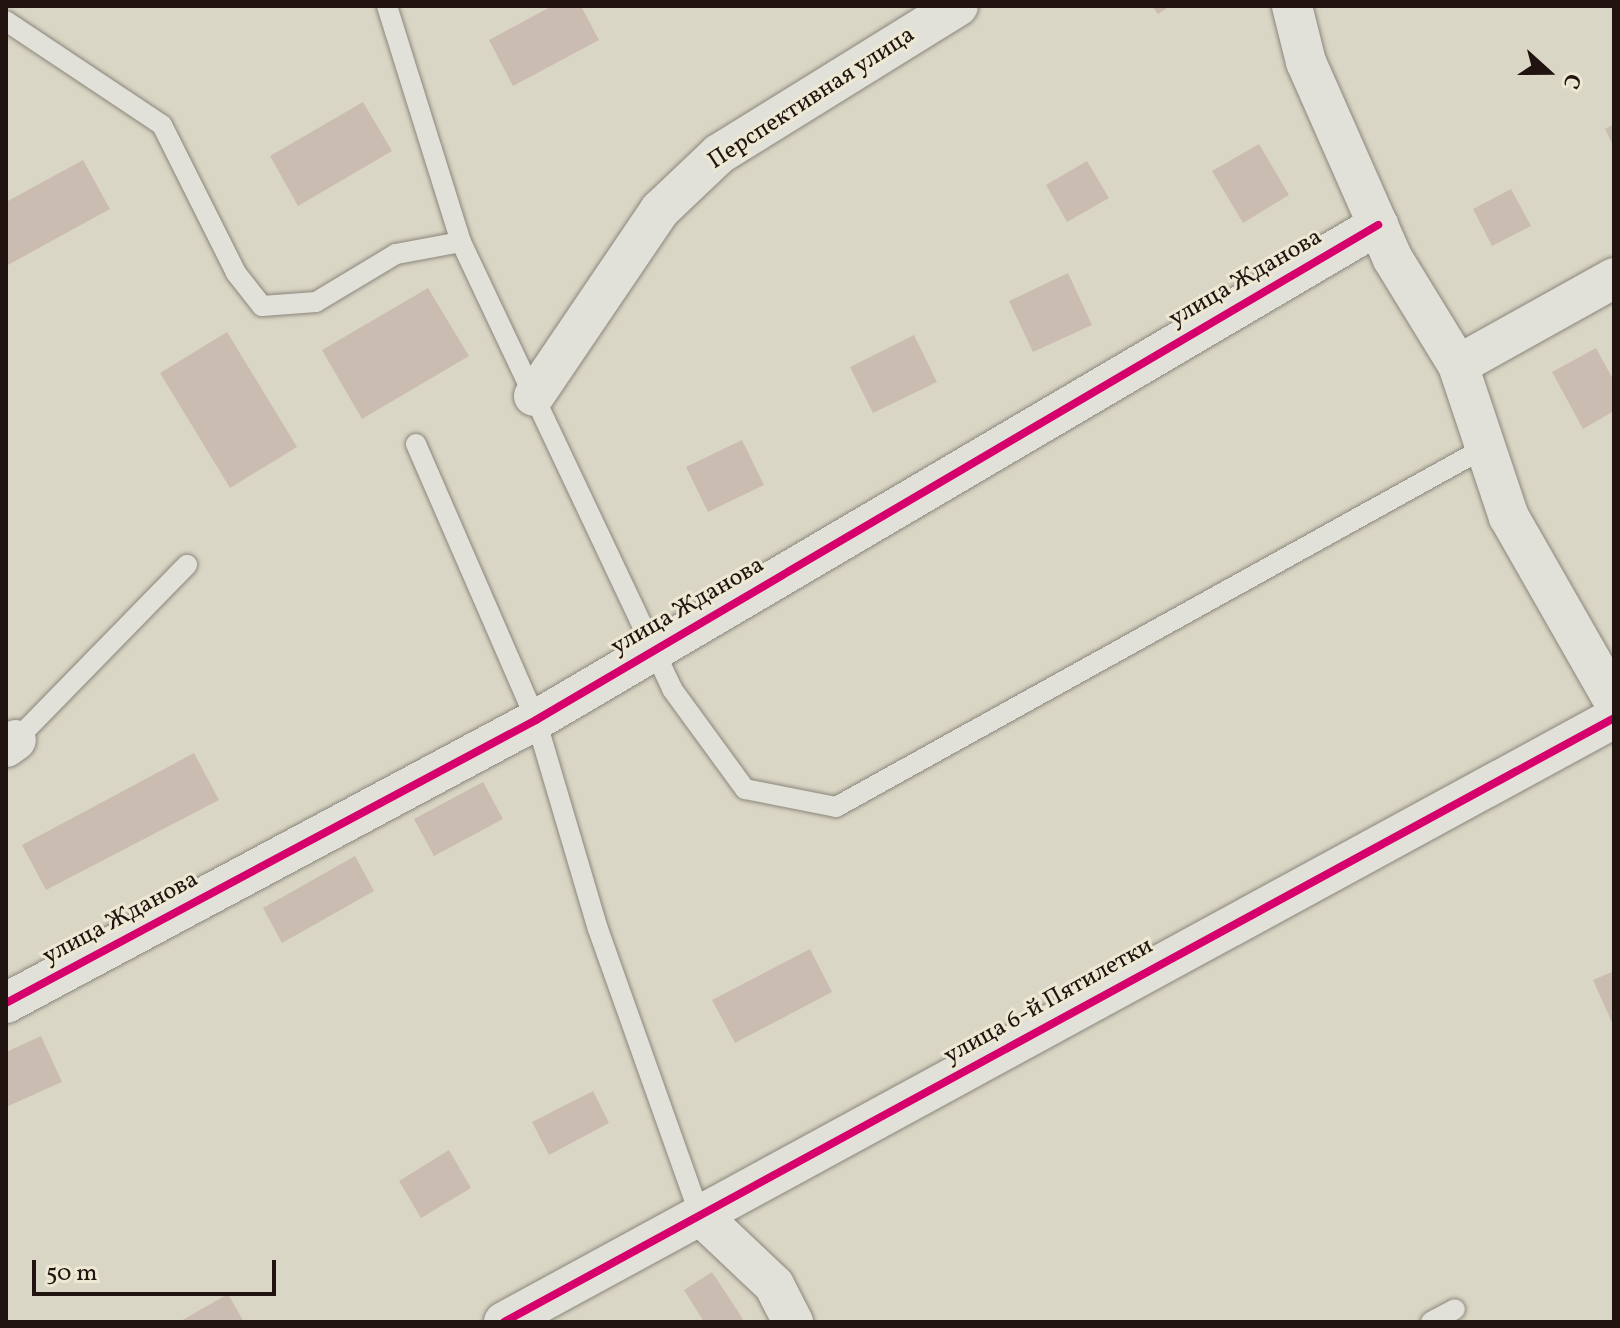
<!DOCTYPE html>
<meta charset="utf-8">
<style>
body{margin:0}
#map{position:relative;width:1620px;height:1328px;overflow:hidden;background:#dad6c5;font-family:Vollkorn,serif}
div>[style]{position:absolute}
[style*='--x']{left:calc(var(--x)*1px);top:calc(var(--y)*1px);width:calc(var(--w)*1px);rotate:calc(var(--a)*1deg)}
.building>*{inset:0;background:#cbbcb1}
.roads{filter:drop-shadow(0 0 2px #8b867c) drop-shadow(0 0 2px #8b867c)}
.service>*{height:20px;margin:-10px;padding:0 10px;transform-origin:10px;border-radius:10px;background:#e2e1d9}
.minor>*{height:40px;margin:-20px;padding:0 20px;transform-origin:20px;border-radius:20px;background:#e2e1d9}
.cycleway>*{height:8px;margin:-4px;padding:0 4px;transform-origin:4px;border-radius:4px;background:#d6006c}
span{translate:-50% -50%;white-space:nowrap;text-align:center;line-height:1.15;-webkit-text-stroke:6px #ece8d4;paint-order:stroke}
.street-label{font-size:24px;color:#21130f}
.frame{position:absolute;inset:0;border:8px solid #21130f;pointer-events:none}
.north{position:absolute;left:1508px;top:32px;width:80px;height:80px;-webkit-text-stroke:6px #ece8d4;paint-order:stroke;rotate:111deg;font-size:22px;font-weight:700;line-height:32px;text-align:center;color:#21130f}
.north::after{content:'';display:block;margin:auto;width:28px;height:36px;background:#21130f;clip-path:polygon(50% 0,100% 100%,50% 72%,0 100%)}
.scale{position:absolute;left:32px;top:1260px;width:244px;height:36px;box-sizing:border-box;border:4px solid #21130f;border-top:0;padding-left:10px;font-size:24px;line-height:28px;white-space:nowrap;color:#21130f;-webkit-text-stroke:6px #ece8d4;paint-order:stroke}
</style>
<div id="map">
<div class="building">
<div style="clip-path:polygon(552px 6px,581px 6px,599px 40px,513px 86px,489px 40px)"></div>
<div style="clip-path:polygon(1152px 6px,1170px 6px,1158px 14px)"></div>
<div style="clip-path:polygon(363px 102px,392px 151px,298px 206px,270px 156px)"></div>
<div style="clip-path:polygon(1614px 124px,1614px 147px,1605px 129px)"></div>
<div style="clip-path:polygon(1259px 144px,1289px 195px,1243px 223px,1212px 171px)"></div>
<div style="clip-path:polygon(83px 160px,110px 209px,6px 266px,6px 202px)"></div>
<div style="clip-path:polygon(1087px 161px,1109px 198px,1067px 222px,1046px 185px)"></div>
<div style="clip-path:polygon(1511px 189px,1531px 226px,1492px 246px,1473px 209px)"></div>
<div style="clip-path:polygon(1068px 273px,1092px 325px,1033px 352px,1009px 301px)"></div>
<div style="clip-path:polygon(428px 288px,469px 356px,362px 419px,322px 350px)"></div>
<div style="clip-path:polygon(227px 332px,297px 447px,230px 488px,160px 373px)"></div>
<div style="clip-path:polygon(914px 335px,937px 382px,873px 413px,850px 367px)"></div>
<div style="clip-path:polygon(1596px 348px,1614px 381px,1614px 411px,1583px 429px,1552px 372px)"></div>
<div style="clip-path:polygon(742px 440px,764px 485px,708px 512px,686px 467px)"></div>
<div style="clip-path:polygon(194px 753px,219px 800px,46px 890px,22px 845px)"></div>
<div style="clip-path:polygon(483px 782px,503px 819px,434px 856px,414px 819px)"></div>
<div style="clip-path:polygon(355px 856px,374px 891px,282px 943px,263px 908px)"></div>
<div style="clip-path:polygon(810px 949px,832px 992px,735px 1043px,712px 1000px)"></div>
<div style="clip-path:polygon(1614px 971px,1614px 1027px,1593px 980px)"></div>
<div style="clip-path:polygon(41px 1036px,62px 1082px,6px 1107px,6px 1052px)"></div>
<div style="clip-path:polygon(593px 1091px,609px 1123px,549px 1155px,532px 1122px)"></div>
<div style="clip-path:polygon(449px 1150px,471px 1188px,421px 1218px,399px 1181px)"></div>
<div style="clip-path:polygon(712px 1272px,743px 1319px,739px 1322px,704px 1322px,684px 1290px)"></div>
<div style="clip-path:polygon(228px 1294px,244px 1322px,179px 1322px)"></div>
</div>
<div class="roads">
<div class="service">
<div style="--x:387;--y:6;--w:247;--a:72.6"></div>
<div style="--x:461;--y:242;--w:494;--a:64.7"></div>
<div style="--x:672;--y:689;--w:124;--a:53.9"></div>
<div style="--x:745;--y:789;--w:93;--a:11.2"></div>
<div style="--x:836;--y:807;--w:743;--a:-28.98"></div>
<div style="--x:6;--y:21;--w:187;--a:33.7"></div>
<div style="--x:162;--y:125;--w:165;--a:63.4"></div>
<div style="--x:236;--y:273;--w:42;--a:51.8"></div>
<div style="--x:262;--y:306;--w:54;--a:-4.2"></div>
<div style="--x:316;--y:302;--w:93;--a:-31"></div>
<div style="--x:396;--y:254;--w:66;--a:-10.5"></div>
<div style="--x:416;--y:444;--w:301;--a:66.5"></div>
<div style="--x:536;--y:720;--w:218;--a:73.5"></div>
<div style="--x:598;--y:929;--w:304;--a:70.4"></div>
<div style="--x:16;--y:740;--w:245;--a:-45.7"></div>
<div style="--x:1431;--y:1322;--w:27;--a:-28"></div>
</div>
<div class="minor">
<div style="--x:1292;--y:6;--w:58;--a:76"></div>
<div style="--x:1306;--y:62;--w:215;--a:66.2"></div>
<div style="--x:1393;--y:259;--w:124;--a:58.5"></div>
<div style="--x:1458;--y:365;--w:160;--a:71.5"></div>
<div style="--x:1509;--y:517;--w:212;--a:60.3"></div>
<div style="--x:1458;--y:365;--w:179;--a:-29.1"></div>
<div style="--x:534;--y:396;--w:225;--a:-55.9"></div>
<div style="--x:660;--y:210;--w:81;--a:-43.5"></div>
<div style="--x:719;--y:154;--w:281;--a:-31.8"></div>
<div style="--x:6;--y:747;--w:12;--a:-35"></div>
<div style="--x:6;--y:1003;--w:601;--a:-28.1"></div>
<div style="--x:536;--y:720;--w:977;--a:-30.45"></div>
<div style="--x:700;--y:1215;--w:102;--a:43.4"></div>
<div style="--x:774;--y:1285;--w:42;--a:62.8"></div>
<div style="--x:504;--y:1322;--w:1264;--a:-28.55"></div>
</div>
</div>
<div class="cycleway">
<div style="--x:6;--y:1003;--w:601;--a:-28.1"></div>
<div style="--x:536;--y:720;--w:977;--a:-30.45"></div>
<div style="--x:504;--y:1322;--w:1264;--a:-28.55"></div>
</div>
<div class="street-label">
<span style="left:812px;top:99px;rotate:-33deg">Перспективная улица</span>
<span style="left:1246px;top:279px;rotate:-30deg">улица Жданова</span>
<span style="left:688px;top:607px;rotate:-30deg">улица Жданова</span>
<span style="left:121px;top:919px;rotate:-28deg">улица Жданова</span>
<span style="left:1049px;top:1002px;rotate:-29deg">улица 6-й Пятилетки</span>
</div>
<div class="frame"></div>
<div class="north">С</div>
<div class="scale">50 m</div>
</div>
